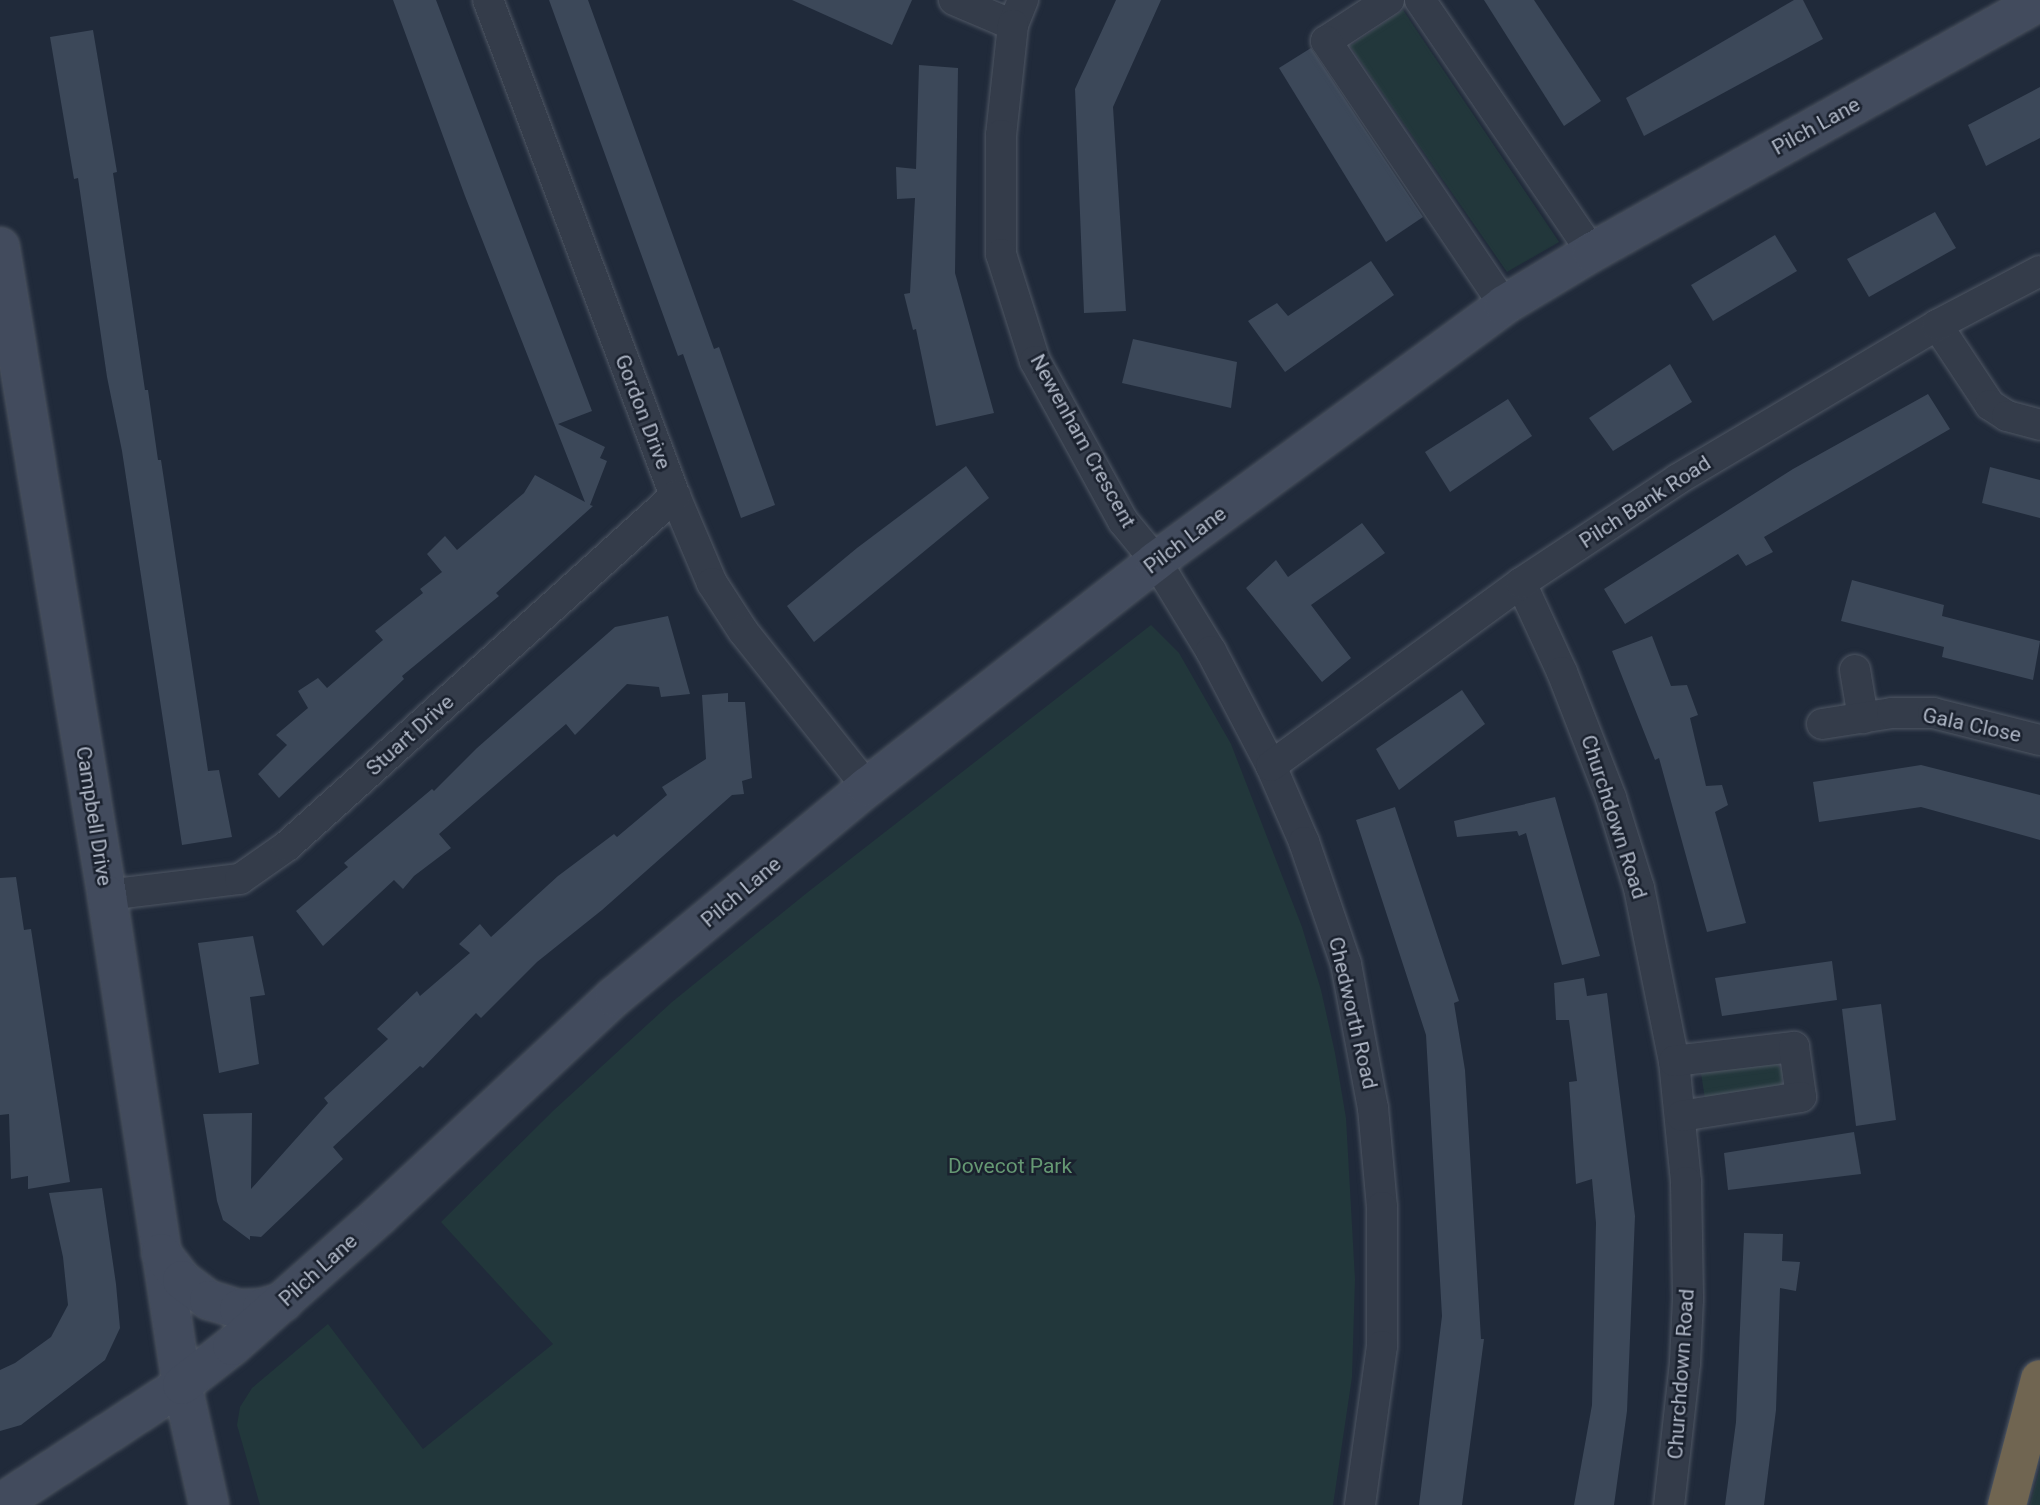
<!DOCTYPE html>
<style>
body{margin:0}
#map{position:relative;width:2040px;height:1505px;overflow:hidden;background:#202a3a;font-family:Roboto,sans-serif}
div>[style]{position:absolute}
[style*='--x']{left:calc(var(--x)*1px);top:calc(var(--y)*1px);width:calc(var(--w)*1px);rotate:calc(var(--a)*1deg)}
.green>*{inset:0;background:#22373b}
.building>*{inset:0;background:#3c4859}
.roads{filter:drop-shadow(0 0 2px #4f5764) drop-shadow(0 0 2px #4f5764)}
.street>*{height:30px;margin:-15px;padding:0 15px;transform-origin:15px;border-radius:15px;background:#343c4a}
.secondary>*{height:38px;margin:-19px;padding:0 19px;transform-origin:19px;border-radius:19px;background:#424b5d}
.highway>*{height:38px;margin:-19px;padding:0 19px;transform-origin:19px;border-radius:19px;background:#706551}
span{translate:-50% -50%;white-space:nowrap;text-align:center;line-height:1.15;-webkit-text-stroke:5px #1a212e;paint-order:stroke}
.street-label{font-size:21px;color:#afb7c6}
.park-label{font-size:21px;color:#659873}
</style>
<div id="map">
<div class="green">
<div style="clip-path:polygon(1403px 10px,1559px 242px,1507px 272px,1350px 46px)"></div>
<div style="clip-path:polygon(1151px 625px,1179px 653px,1231px 744px,1302px 927px,1321px 990px,1335px 1053px,1346px 1118px,1355px 1279px,1352px 1377px,1333px 1505px,260px 1505px,237px 1425px,240px 1407px,252px 1388px,328px 1324px,423px 1449px,553px 1344px,441px 1222px,554px 1110px,672px 1002px,808px 892px)"></div>
<div style="clip-path:polygon(1775px 1062px,1783px 1072px,1781px 1089px,1706px 1106px,1700px 1066px)"></div>
<div style="clip-path:polygon(2040px 1468px,2040px 1505px,2030px 1505px)"></div>
</div>
<div class="building">
<div style="clip-path:polygon(393px 0,436px 0,592px 411px,558px 424px,605px 447px,600px 458px,607px 461px,590px 505px,593px 506px,496px 593px,499px 596px,402px 676px,404px 679px,279px 798px,258px 774px,287px 745px,276px 735px,308px 708px,298px 691px,318px 678px,327px 688px,383px 640px,375px 631px,423px 593px,420px 589px,442px 572px,427px 554px,445px 536px,457px 550px,524px 493px,535px 475px,585px 502px,465px 196px)"></div>
<div style="clip-path:polygon(549px 0,588px 0,714px 349px,719px 347px,775px 505px,741px 518px,683px 354px,678px 356px)"></div>
<div style="clip-path:polygon(792px 0,912px 0,892px 45px)"></div>
<div style="clip-path:polygon(1116px 0,1161px 0,1113px 107px,1126px 311px,1084px 313px,1075px 89px)"></div>
<div style="clip-path:polygon(1484px 0,1534px 0,1601px 101px,1564px 126px)"></div>
<div style="clip-path:polygon(1794px 0,1803px 0,1823px 39px,1644px 136px,1626px 98px)"></div>
<div style="clip-path:polygon(93px 30px,117px 172px,113px 173px,145px 390px,148px 390px,158px 460px,161px 460px,208px 771px,219px 770px,232px 837px,182px 845px,122px 451px,107px 377px,78px 178px,74px 179px,50px 37px)"></div>
<div style="clip-path:polygon(1311px 48px,1423px 217px,1386px 242px,1279px 68px)"></div>
<div style="clip-path:polygon(919px 65px,958px 68px,955px 273px,994px 413px,936px 426px,916px 329px,913px 330px,904px 294px,910px 293px,915px 198px,897px 199px,896px 167px,916px 169px)"></div>
<div style="clip-path:polygon(2040px 87px,2040px 138px,1986px 166px,1968px 125px)"></div>
<div style="clip-path:polygon(1935px 212px,1956px 248px,1869px 297px,1847px 259px)"></div>
<div style="clip-path:polygon(1775px 235px,1797px 271px,1713px 321px,1691px 285px)"></div>
<div style="clip-path:polygon(1371px 261px,1394px 295px,1285px 372px,1248px 321px,1277px 303px,1288px 316px)"></div>
<div style="clip-path:polygon(1133px 339px,1237px 362px,1231px 408px,1122px 383px)"></div>
<div style="clip-path:polygon(1670px 364px,1692px 402px,1613px 451px,1589px 418px)"></div>
<div style="clip-path:polygon(1928px 394px,1950px 429px,1764px 537px,1773px 552px,1746px 566px,1738px 554px,1625px 624px,1604px 589px,1793px 469px)"></div>
<div style="clip-path:polygon(1508px 399px,1532px 436px,1450px 492px,1425px 452px)"></div>
<div style="clip-path:polygon(966px 466px,989px 498px,814px 642px,787px 606px,857px 548px)"></div>
<div style="clip-path:polygon(1990px 467px,2040px 480px,2040px 518px,1982px 503px)"></div>
<div style="clip-path:polygon(1362px 523px,1385px 553px,1311px 605px,1351px 658px,1322px 682px,1246px 588px,1276px 560px,1288px 577px)"></div>
<div style="clip-path:polygon(1852px 580px,1944px 605px,1942px 616px,2040px 641px,2033px 680px,1942px 657px,1944px 647px,1841px 621px)"></div>
<div style="clip-path:polygon(668px 616px,690px 694px,661px 697px,659px 687px,627px 684px,575px 735px,566px 724px,439px 834px,451px 848px,414px 876px,403px 889px,394px 880px,323px 946px,296px 911px,348px 867px,344px 863px,432px 789px,434px 791px,477px 748px,615px 627px)"></div>
<div style="clip-path:polygon(1652px 636px,1671px 686px,1687px 685px,1698px 715px,1690px 718px,1706px 786px,1722px 785px,1728px 805px,1715px 812px,1746px 923px,1707px 932px,1659px 758px,1655px 760px,1612px 651px)"></div>
<div style="clip-path:polygon(1462px 690px,1485px 724px,1399px 790px,1376px 749px)"></div>
<div style="clip-path:polygon(728px 693px,728px 702px,745px 702px,752px 778px,742px 781px,744px 794px,732px 795px,602px 910px,537px 962px,481px 1018px,476px 1013px,423px 1068px,420px 1066px,333px 1147px,343px 1159px,261px 1237px,250px 1236px,250px 1240px,223px 1220px,217px 1201px,203px 1114px,252px 1113px,251px 1189px,328px 1103px,324px 1098px,388px 1039px,377px 1029px,417px 991px,420px 996px,470px 953px,459px 944px,480px 924px,491px 937px,558px 876px,614px 834px,617px 837px,667px 795px,662px 787px,706px 759px,702px 695px)"></div>
<div style="clip-path:polygon(1921px 765px,2040px 795px,2040px 840px,1921px 807px,1819px 822px,1813px 782px)"></div>
<div style="clip-path:polygon(1555px 797px,1600px 956px,1562px 965px,1526px 833px,1519px 836px,1517px 831px,1457px 837px,1454px 821px)"></div>
<div style="clip-path:polygon(1395px 807px,1459px 1001px,1454px 1003px,1465px 1070px,1481px 1339px,1484px 1339px,1462px 1505px,1419px 1505px,1442px 1316px,1426px 1035px,1356px 820px)"></div>
<div style="clip-path:polygon(16px 877px,24px 930px,31px 929px,70px 1182px,28px 1189px,28px 1176px,11px 1179px,9px 1114px,0 1115px,0 878px)"></div>
<div style="clip-path:polygon(253px 936px,265px 995px,250px 997px,259px 1064px,219px 1073px,198px 943px)"></div>
<div style="clip-path:polygon(1832px 961px,1837px 1000px,1722px 1016px,1715px 978px)"></div>
<div style="clip-path:polygon(1584px 978px,1587px 996px,1607px 993px,1635px 1216px,1627px 1411px,1614px 1505px,1574px 1505px,1592px 1405px,1596px 1223px,1592px 1179px,1576px 1184px,1569px 1082px,1577px 1081px,1569px 1020px,1556px 1020px,1554px 983px)"></div>
<div style="clip-path:polygon(1881px 1004px,1896px 1120px,1856px 1126px,1842px 1009px)"></div>
<div style="clip-path:polygon(1854px 1132px,1861px 1174px,1728px 1190px,1724px 1153px)"></div>
<div style="clip-path:polygon(102px 1188px,116px 1284px,120px 1328px,105px 1360px,21px 1425px,0 1431px,0 1370px,15px 1363px,51px 1337px,68px 1305px,63px 1257px,49px 1193px)"></div>
<div style="clip-path:polygon(1744px 1233px,1783px 1234px,1782px 1261px,1800px 1262px,1796px 1291px,1780px 1288px,1776px 1410px,1764px 1505px,1725px 1505px,1736px 1422px)"></div>
</div>
<div class="roads">
<div class="street">
<div style="--x:488;--y:0;--w:530;--a:69.34"></div>
<div style="--x:675;--y:496;--w:95;--a:67"></div>
<div style="--x:712;--y:583;--w:57;--a:57.1"></div>
<div style="--x:743;--y:631;--w:199;--a:51.5"></div>
<div style="--x:954;--y:0;--w:64;--a:23"></div>
<div style="--x:1023;--y:0;--w:27;--a:112"></div>
<div style="--x:1013;--y:25;--w:111;--a:96.2"></div>
<div style="--x:1001;--y:135;--w:119;--a:90"></div>
<div style="--x:1001;--y:254;--w:112;--a:72.4"></div>
<div style="--x:1035;--y:361;--w:183;--a:61.2"></div>
<div style="--x:1123;--y:521;--w:52;--a:50.5"></div>
<div style="--x:1156;--y:561;--w:105;--a:58.6"></div>
<div style="--x:1211;--y:651;--w:130;--a:62.4"></div>
<div style="--x:1271;--y:766;--w:83;--a:66.5"></div>
<div style="--x:1304;--y:842;--w:129;--a:71"></div>
<div style="--x:1346;--y:964;--w:147;--a:79.4"></div>
<div style="--x:1373;--y:1108;--w:99;--a:84.8"></div>
<div style="--x:1382;--y:1207;--w:139;--a:90"></div>
<div style="--x:1382;--y:1346;--w:161;--a:97.9"></div>
<div style="--x:1389;--y:0;--w:75;--a:146.9"></div>
<div style="--x:1326;--y:41;--w:318;--a:56"></div>
<div style="--x:1420;--y:0;--w:305;--a:55.7"></div>
<div style="--x:1937;--y:325;--w:96;--a:56.5"></div>
<div style="--x:1990;--y:405;--w:20;--a:33"></div>
<div style="--x:2007;--y:416;--w:34;--a:15"></div>
<div style="--x:1521;--y:583;--w:98;--a:65.3"></div>
<div style="--x:1562;--y:672;--w:135;--a:68.7"></div>
<div style="--x:1611;--y:798;--w:94;--a:72.7"></div>
<div style="--x:1639;--y:888;--w:177;--a:78.6"></div>
<div style="--x:1674;--y:1061;--w:122;--a:84.3"></div>
<div style="--x:1686;--y:1182;--w:117;--a:89"></div>
<div style="--x:1688;--y:1299;--w:64;--a:92.7"></div>
<div style="--x:1685;--y:1363;--w:143;--a:96.4"></div>
<div style="--x:1855;--y:670;--w:49;--a:80.5"></div>
<div style="--x:1822;--y:724;--w:71;--a:-8.9"></div>
<div style="--x:1892;--y:713;--w:41;--a:0"></div>
<div style="--x:1933;--y:713;--w:110;--a:14.2"></div>
<div style="--x:1271;--y:766;--w:310;--a:-36.2"></div>
<div style="--x:1521;--y:583;--w:188;--a:-33.5"></div>
<div style="--x:1678;--y:479;--w:301;--a:-30.7"></div>
<div style="--x:1937;--y:325;--w:116;--a:-27.7"></div>
<div style="--x:107;--y:895;--w:134;--a:-6.9"></div>
<div style="--x:240;--y:879;--w:57;--a:-35.1"></div>
<div style="--x:287;--y:846;--w:523;--a:-42.05"></div>
<div style="--x:1674;--y:1061;--w:121;--a:-6.7"></div>
<div style="--x:1794;--y:1047;--w:50;--a:82"></div>
<div style="--x:1801;--y:1097;--w:121;--a:171"></div>
</div>
<div class="secondary">
<div style="--x:0;--y:247;--w:657;--a:80.62"></div>
<div style="--x:107;--y:895;--w:496;--a:81.3"></div>
<div style="--x:182;--y:1385;--w:123;--a:77.3"></div>
<div style="--x:161;--y:1253;--w:34;--a:52"></div>
<div style="--x:182;--y:1280;--w:34;--a:37"></div>
<div style="--x:209;--y:1300;--w:31;--a:17"></div>
<div style="--x:239;--y:1309;--w:23;--a:-2"></div>
<div style="--x:262;--y:1308;--w:22;--a:-16"></div>
<div style="--x:0;--y:1504;--w:217;--a:-33.2"></div>
<div style="--x:182;--y:1385;--w:63;--a:-38"></div>
<div style="--x:232;--y:1346;--w:198;--a:-41.5"></div>
<div style="--x:380;--y:1215;--w:320;--a:-43"></div>
<div style="--x:614;--y:997;--w:329;--a:-39.7"></div>
<div style="--x:867;--y:787;--w:367;--a:-38"></div>
<div style="--x:1156;--y:561;--w:432;--a:-36.3"></div>
<div style="--x:1504;--y:305;--w:103;--a:-31.1"></div>
<div style="--x:1592;--y:252;--w:514;--a:-29.26"></div>
</div>
<div class="highway">
<div style="--x:2007;--y:1505;--w:130;--a:-75.3"></div>
</div>
</div>
<div class="street-label">
<span style="left:1816px;top:126px;rotate:-29deg">Pilch Lane</span>
<span style="left:643px;top:412px;rotate:69deg">Gordon Drive</span>
<span style="left:1083px;top:441px;rotate:61deg">Newenham Crescent</span>
<span style="left:1645px;top:502px;rotate:-33deg">Pilch Bank Road</span>
<span style="left:1185px;top:540px;rotate:-37deg">Pilch Lane</span>
<span style="left:1972px;top:725px;rotate:12deg">Gala Close</span>
<span style="left:410px;top:735px;rotate:-42deg">Stuart Drive</span>
<span style="left:94px;top:816px;rotate:81deg">Campbell Drive</span>
<span style="left:1614px;top:817px;rotate:72deg">Churchdown Road</span>
<span style="left:741px;top:892px;rotate:-40deg">Pilch Lane</span>
<span style="left:1353px;top:1013px;rotate:77deg">Chedworth Road</span>
<span style="left:318px;top:1270px;rotate:-42deg">Pilch Lane</span>
<span style="left:1681px;top:1374px;rotate:-86deg">Churchdown Road</span>
</div>
<div class="park-label">
<span style="left:1010px;top:1166px">Dovecot Park</span>
</div>
</div>
